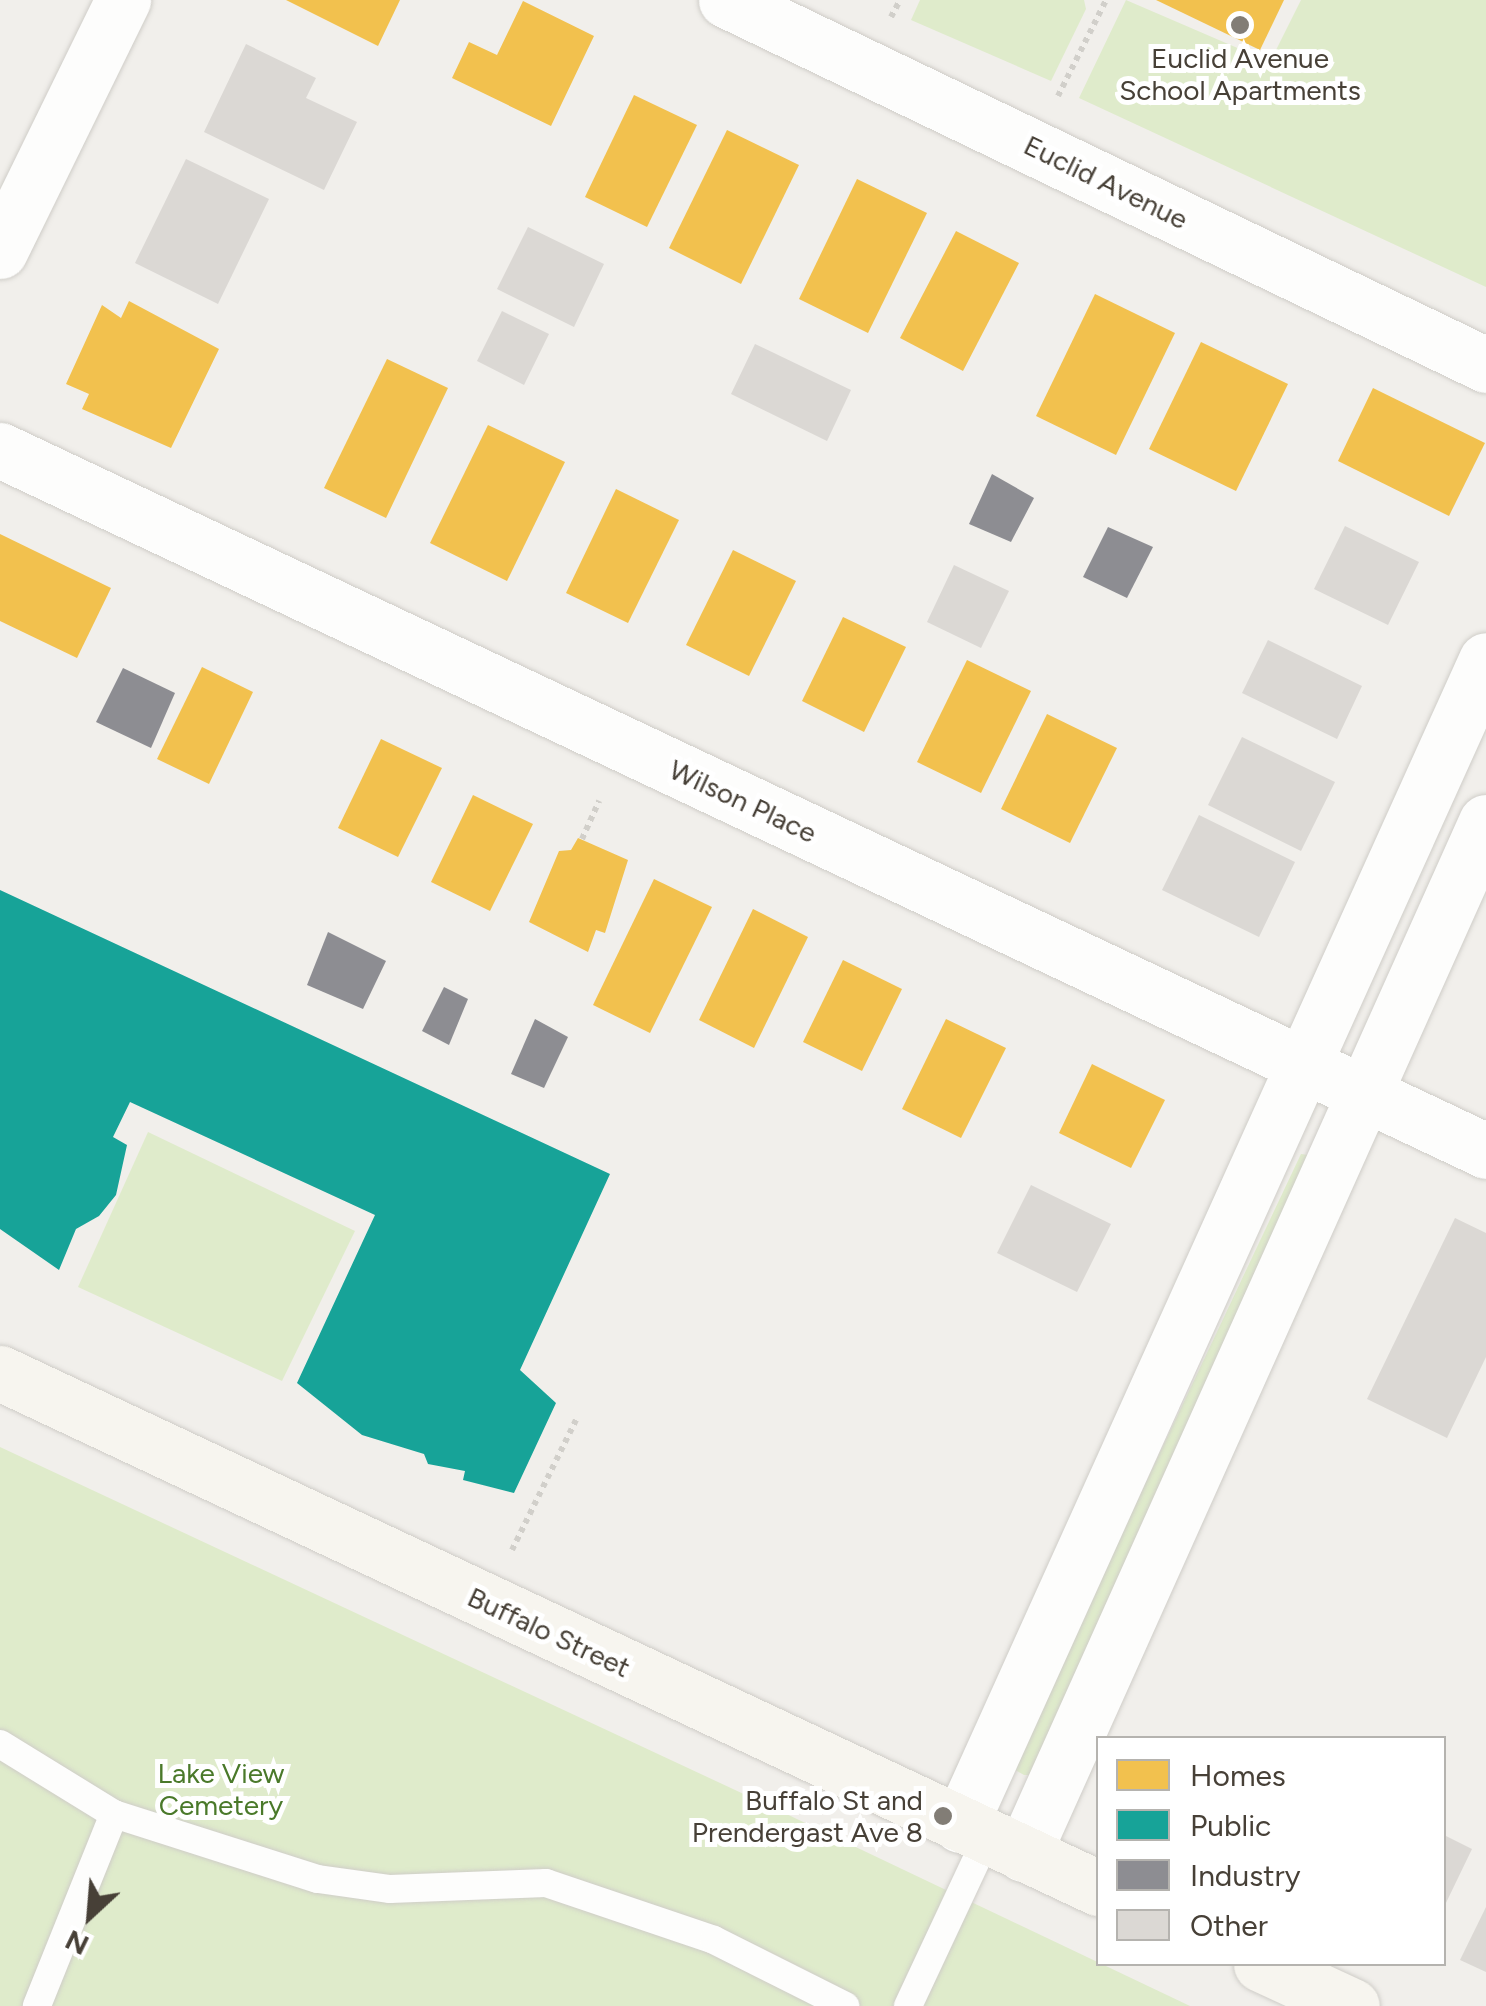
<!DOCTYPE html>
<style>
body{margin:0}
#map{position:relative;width:1486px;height:2006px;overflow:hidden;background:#f1efeb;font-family:Figtree,sans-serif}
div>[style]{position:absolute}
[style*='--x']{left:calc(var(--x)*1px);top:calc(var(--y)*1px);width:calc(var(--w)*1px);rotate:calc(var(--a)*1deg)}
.green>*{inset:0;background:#dfebcb}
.homes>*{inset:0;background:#f2c14e}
.public>*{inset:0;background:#17a398}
.industry>*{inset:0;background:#8d8d92}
.building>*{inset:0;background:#dbd8d4}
.path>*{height:6px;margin-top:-3px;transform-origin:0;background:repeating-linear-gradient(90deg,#d1cfca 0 5px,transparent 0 10px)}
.roads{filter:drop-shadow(0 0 2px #cfcdc8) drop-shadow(0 0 2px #cfcdc8)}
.lane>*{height:28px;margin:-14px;padding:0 14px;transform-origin:14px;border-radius:14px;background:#fdfdfc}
.street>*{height:55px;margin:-27.5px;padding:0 27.5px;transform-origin:27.5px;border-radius:27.5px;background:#fdfdfc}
.secondary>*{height:55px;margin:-27.5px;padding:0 27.5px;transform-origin:27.5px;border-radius:27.5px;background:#f7f5ef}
.dots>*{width:28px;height:28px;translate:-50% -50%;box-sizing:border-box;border:5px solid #fff;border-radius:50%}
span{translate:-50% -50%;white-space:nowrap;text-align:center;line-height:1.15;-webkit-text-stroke:10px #fff;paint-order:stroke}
.poi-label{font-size:28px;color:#474037}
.right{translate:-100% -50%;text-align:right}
.street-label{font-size:28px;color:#474037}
.park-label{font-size:28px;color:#4a792a}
.legend{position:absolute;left:1096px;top:1736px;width:350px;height:230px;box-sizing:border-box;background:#fff;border:2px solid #b5b3af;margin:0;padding:12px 18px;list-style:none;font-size:30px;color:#474037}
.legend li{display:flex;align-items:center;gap:20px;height:50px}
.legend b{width:50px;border:2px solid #b5b3af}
.north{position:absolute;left:40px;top:1866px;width:100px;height:100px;-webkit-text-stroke:8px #fff;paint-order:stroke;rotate:206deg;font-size:28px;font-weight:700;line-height:40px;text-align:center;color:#474037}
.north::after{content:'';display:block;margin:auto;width:35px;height:45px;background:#474037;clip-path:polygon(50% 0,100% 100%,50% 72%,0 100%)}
</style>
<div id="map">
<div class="green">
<div style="clip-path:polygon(920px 0,1084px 0,1086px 9px,1051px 81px,911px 20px)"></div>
<div style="clip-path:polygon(1126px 0,1270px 62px,1301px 0,1486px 0,1486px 287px,1079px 98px)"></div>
<div style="clip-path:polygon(148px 1132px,355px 1231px,282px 1381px,78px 1287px)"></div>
<div style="clip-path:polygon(1301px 1154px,1315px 1156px,1033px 1775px,1024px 1775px,1015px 1770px,1017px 1755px)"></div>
<div style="clip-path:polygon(0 1447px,778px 1810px,1190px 2006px,0 2006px)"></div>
</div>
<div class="homes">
<div style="clip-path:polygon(286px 0,400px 0,378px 46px)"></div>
<div style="clip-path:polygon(1156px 0,1284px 0,1260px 50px)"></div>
<div style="clip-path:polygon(523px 1px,594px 36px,551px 126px,452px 78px,469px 42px,497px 55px)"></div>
<div style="clip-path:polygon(634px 95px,697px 125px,647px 227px,585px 197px)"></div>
<div style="clip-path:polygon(727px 130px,799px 165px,741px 284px,669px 248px)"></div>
<div style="clip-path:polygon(857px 179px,927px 213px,868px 333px,799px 299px)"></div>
<div style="clip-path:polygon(956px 231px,1019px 263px,963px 371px,900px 338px)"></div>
<div style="clip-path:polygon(1095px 294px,1175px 333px,1116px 455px,1036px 416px)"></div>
<div style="clip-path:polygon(129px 301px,219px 349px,171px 448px,82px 409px,89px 394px,66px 384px,102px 305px,121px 318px)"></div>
<div style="clip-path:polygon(1201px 342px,1288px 384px,1236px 491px,1149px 449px)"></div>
<div style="clip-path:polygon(387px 359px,448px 388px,386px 518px,324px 488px)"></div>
<div style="clip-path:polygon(1373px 388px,1485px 443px,1449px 516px,1338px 461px)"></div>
<div style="clip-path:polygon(488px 425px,565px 462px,507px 581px,430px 543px)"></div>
<div style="clip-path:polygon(616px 489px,679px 520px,628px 623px,566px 593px)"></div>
<div style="clip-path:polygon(0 534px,111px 588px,77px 658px,0 621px)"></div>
<div style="clip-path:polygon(733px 550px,796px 581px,749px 676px,686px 645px)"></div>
<div style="clip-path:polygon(843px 617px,906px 647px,864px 732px,802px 701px)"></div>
<div style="clip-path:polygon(967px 660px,1031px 691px,981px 793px,917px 762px)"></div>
<div style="clip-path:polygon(202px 667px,253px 692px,209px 784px,157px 759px)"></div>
<div style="clip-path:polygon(1047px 714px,1117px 748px,1070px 843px,1001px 809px)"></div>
<div style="clip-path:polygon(381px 739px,442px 768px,398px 857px,338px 828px)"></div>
<div style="clip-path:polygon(473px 795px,533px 824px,490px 911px,431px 882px)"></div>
<div style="clip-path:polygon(578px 838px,628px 860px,605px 933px,596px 930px,588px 952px,529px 922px,559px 851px,571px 850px)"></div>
<div style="clip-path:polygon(654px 879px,712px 907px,650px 1033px,593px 1005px)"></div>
<div style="clip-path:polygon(753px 909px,808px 937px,754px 1048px,699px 1020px)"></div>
<div style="clip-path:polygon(843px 960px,902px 989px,862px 1071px,803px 1042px)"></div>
<div style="clip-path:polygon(946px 1019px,1006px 1048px,961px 1138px,902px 1109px)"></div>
<div style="clip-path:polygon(1092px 1064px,1165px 1100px,1131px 1168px,1059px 1133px)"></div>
</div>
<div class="public">
<div style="clip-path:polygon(0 890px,610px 1174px,520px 1370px,556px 1403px,514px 1493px,463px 1480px,465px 1471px,428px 1464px,424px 1454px,362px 1435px,297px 1383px,375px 1215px,130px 1102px,113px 1137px,127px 1145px,116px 1195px,99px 1216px,76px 1229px,59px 1270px,0 1229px)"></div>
</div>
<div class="industry">
<div style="clip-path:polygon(992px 474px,1034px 498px,1011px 542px,969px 524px)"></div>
<div style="clip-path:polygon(1108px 527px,1153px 547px,1127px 598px,1083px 577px)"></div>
<div style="clip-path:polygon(123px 668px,175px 693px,151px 748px,96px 722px)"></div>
<div style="clip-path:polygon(328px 932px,386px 961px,363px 1009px,307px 985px)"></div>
<div style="clip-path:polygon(444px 987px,468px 999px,449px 1045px,422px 1031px)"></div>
<div style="clip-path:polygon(535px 1019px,568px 1037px,544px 1088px,511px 1074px)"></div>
</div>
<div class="building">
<div style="clip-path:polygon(246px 44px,316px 78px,306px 98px,357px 122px,324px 190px,204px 132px)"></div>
<div style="clip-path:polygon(186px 159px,269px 199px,218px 304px,135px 263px)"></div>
<div style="clip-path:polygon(528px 227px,604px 264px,574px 327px,497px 289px)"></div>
<div style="clip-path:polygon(502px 311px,549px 334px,524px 385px,477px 361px)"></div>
<div style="clip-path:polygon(755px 344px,851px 390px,827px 441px,731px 394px)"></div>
<div style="clip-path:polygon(1345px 526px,1419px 562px,1388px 625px,1314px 589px)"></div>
<div style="clip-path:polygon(954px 565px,1009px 591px,981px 648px,927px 622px)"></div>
<div style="clip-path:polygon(1268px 640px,1362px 686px,1337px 739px,1242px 693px)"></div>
<div style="clip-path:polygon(1242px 737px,1335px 782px,1301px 851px,1208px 805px)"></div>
<div style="clip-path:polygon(1199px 815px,1295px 862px,1259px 937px,1162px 890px)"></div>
<div style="clip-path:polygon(1031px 1185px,1111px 1224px,1077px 1292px,997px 1253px)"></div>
<div style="clip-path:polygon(1455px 1218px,1486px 1233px,1486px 1357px,1447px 1438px,1367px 1399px)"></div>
<div style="clip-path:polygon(1444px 1835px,1472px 1849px,1444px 1907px)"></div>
<div style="clip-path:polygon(1486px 1907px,1486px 1972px,1460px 1960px)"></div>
</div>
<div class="path">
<div style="--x:891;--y:17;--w:19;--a:-62"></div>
<div style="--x:1058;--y:96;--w:107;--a:-63.4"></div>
<div style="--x:582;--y:839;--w:42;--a:-65.9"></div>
<div style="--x:512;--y:1550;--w:145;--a:-63.8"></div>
</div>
<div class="roads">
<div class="lane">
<div style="--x:0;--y:1744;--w:134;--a:31.6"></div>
<div style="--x:114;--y:1814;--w:207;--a:111.9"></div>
<div style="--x:114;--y:1814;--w:214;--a:17.7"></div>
<div style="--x:318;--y:1879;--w:73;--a:7.9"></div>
<div style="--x:390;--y:1889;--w:156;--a:-2.2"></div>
<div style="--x:546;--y:1883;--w:177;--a:18.7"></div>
<div style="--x:714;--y:1940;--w:147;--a:26.7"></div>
<div style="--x:908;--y:2006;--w:187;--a:-64.9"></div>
</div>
<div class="street">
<div style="--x:726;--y:0;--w:843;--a:25.65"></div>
<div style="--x:0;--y:251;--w:280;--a:-63.9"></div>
<div style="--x:0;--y:450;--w:1643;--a:25.25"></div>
<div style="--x:960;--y:1825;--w:1278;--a:-65.7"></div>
<div style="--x:1023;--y:1854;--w:1131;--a:-65.84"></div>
</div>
<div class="secondary">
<div style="--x:0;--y:1373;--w:1213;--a:25.13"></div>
<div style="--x:1261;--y:1964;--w:100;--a:24.8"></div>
</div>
</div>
<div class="dots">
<div style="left:1240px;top:25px;background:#827d76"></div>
<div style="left:943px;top:1816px;background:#827d76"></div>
</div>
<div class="poi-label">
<span style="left:1240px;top:74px">Euclid Avenue<br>School Apartments</span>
<span class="right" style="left:923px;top:1816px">Buffalo St and<br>Prendergast Ave 8</span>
</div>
<div class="street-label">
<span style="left:1106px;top:182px;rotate:26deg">Euclid Avenue</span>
<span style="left:743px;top:801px;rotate:25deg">Wilson Place</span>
<span style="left:549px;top:1632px;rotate:25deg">Buffalo Street</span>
</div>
<div class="park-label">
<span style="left:221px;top:1789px">Lake View<br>Cemetery</span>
</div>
<ul class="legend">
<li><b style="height:28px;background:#f2c14e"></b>Homes</li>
<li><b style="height:28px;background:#17a398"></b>Public</li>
<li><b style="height:28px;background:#8d8d92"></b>Industry</li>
<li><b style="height:28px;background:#dbd8d4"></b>Other</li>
</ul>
<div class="north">N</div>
</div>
